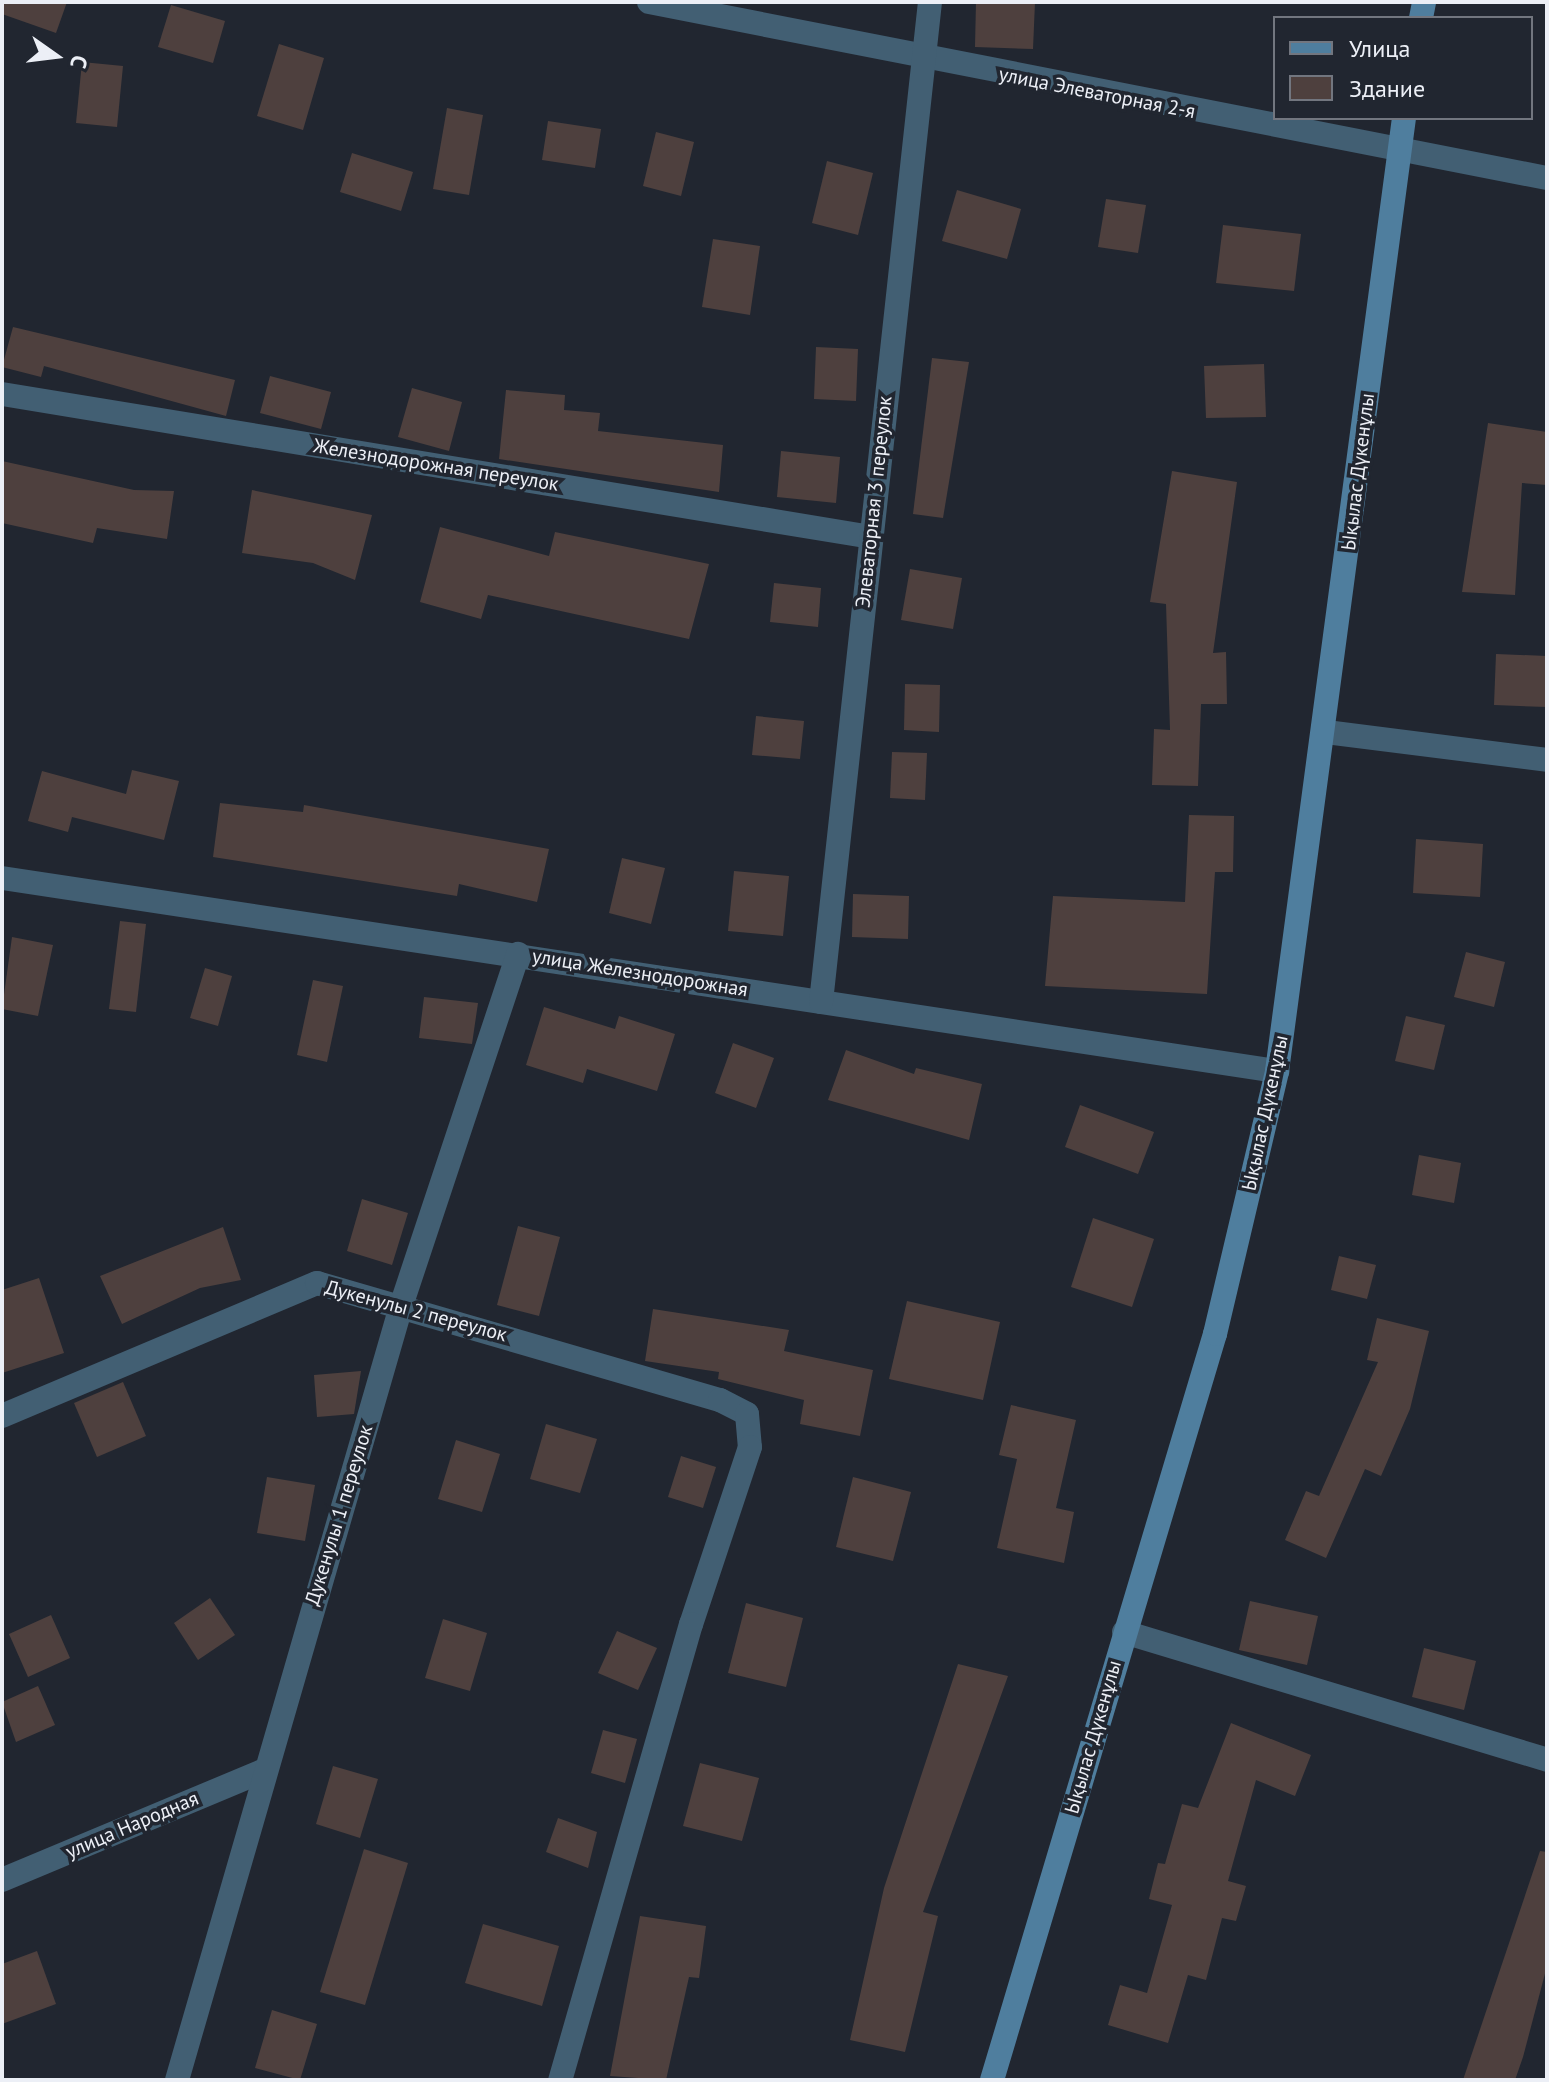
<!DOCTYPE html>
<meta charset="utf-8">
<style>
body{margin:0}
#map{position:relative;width:1549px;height:2082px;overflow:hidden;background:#212630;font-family:"PT Sans",sans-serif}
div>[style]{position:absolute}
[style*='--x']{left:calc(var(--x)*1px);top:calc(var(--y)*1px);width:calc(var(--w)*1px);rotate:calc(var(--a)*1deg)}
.building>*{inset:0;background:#4e403e}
.street>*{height:24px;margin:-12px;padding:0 12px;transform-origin:12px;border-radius:12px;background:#425f73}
.secondary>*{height:24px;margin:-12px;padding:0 12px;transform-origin:12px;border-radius:12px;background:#4f7e9e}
span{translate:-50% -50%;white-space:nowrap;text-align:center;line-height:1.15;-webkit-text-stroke:7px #212630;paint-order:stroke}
.street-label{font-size:20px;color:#eceff6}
.frame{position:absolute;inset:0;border:4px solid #eceff6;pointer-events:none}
.legend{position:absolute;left:1273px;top:16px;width:260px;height:104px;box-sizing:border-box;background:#212630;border:2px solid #72767f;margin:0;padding:10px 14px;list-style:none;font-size:24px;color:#eceff6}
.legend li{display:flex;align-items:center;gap:16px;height:40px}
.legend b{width:40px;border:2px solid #72767f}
.north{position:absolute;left:16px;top:16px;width:80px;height:80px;-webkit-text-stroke:6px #212630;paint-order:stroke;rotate:104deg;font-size:22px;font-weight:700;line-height:32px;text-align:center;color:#eceff6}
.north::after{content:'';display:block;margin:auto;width:28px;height:36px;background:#eceff6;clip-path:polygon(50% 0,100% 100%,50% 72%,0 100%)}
</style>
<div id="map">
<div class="building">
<div style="clip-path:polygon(2px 2px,67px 2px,56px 33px,2px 14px)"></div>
<div style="clip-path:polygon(976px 2px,1035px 2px,1033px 49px,975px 47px)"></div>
<div style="clip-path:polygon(171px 5px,225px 21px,213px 63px,158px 47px)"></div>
<div style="clip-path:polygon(279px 44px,324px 58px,303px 130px,257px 116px)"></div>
<div style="clip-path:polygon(82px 62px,123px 66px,117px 127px,76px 123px)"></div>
<div style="clip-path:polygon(447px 108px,483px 115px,469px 195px,433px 189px)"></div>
<div style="clip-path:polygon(548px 121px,601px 129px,595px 168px,542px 160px)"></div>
<div style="clip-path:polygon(656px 132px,694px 142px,681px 196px,643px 186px)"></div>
<div style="clip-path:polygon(352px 153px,413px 172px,401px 211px,340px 192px)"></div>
<div style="clip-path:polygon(827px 161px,873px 173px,858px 235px,812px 223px)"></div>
<div style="clip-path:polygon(957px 190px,1021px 209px,1007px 259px,942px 241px)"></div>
<div style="clip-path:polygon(1106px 199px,1146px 205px,1138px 253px,1098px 247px)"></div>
<div style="clip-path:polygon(1223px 225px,1301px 234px,1294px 291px,1216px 283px)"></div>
<div style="clip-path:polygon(713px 239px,760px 246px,750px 315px,702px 307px)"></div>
<div style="clip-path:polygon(13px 327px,235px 380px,226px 416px,44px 366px,41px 377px,2px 367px)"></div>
<div style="clip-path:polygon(816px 347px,858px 349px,856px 401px,814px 399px)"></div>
<div style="clip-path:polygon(932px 358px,969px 362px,943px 518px,913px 514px)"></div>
<div style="clip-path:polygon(1264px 364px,1266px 417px,1206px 418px,1204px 366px)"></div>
<div style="clip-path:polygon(270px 376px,331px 392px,321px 429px,260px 413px)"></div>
<div style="clip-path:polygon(412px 388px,462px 402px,449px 451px,398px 437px)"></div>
<div style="clip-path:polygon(506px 390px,565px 395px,564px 410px,600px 413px,598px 431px,723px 445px,719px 492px,499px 459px)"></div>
<div style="clip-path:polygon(1488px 423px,1547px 432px,1547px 485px,1522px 483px,1515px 595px,1462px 592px)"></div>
<div style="clip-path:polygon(781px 451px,840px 457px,836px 503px,777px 497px)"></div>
<div style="clip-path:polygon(2px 461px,134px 490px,174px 491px,167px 539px,97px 528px,93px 543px,2px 523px)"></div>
<div style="clip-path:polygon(1172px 471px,1237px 482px,1213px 653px,1226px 652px,1227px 704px,1201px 704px,1198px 786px,1152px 785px,1154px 729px,1170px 730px,1166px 604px,1150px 602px)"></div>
<div style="clip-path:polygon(252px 490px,372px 515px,355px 580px,313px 563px,242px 553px)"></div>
<div style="clip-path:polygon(440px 527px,549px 556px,555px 532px,709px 564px,689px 639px,488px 595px,481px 619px,420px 602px)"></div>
<div style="clip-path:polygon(910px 569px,962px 578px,953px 629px,901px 620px)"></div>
<div style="clip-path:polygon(774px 583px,821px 588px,818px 627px,770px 622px)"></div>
<div style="clip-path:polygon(1496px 654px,1547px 656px,1547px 707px,1494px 705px)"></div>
<div style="clip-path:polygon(905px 684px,940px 685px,939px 732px,904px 730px)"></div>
<div style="clip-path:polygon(756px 716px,804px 721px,800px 759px,752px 755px)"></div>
<div style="clip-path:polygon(892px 752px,927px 753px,925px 800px,890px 798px)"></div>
<div style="clip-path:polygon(132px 770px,179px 781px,164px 840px,72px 817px,68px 832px,28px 821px,42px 771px,126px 794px)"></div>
<div style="clip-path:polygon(220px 803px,303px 812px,304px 805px,549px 849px,537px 902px,459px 884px,457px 896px,213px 857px)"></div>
<div style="clip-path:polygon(1189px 815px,1234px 816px,1233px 872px,1215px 872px,1207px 994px,1045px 986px,1053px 896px,1185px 902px)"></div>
<div style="clip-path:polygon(1416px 839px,1483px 844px,1480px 897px,1413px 893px)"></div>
<div style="clip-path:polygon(622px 858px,665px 868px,651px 924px,609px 913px)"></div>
<div style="clip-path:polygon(734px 871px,789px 876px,783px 936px,728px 931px)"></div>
<div style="clip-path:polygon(853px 894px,909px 896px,908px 939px,852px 937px)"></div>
<div style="clip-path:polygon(120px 921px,146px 924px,136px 1012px,109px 1009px)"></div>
<div style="clip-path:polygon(12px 937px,53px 945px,38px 1016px,2px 1009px)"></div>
<div style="clip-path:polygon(1466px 952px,1505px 962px,1494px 1007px,1454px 997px)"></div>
<div style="clip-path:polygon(205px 968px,232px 976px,218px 1026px,190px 1018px)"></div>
<div style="clip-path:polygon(313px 980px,343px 986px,327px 1062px,297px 1055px)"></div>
<div style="clip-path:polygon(424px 997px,478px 1003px,472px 1044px,419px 1038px)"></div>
<div style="clip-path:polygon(544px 1007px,615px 1029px,619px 1016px,675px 1034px,657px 1091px,587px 1069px,583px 1083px,526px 1065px)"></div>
<div style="clip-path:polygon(1406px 1016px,1445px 1025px,1434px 1070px,1395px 1061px)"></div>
<div style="clip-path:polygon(733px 1043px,774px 1058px,756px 1108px,715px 1093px)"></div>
<div style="clip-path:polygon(846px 1050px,914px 1074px,916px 1068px,982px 1084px,969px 1140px,828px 1100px)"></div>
<div style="clip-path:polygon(1080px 1105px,1154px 1132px,1138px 1174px,1065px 1147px)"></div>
<div style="clip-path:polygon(1419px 1155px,1461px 1163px,1454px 1203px,1412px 1195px)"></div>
<div style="clip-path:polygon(362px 1199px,408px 1213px,392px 1265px,347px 1251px)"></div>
<div style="clip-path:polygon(1093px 1218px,1154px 1239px,1132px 1307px,1071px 1287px)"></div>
<div style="clip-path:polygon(518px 1226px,560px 1237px,539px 1316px,497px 1305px)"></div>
<div style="clip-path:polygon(223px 1227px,241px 1280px,200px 1288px,122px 1324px,100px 1276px)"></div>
<div style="clip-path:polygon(1339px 1256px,1376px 1265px,1367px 1299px,1331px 1290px)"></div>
<div style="clip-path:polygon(39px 1278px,64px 1353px,2px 1373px,2px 1290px)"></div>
<div style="clip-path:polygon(907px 1301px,1000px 1322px,983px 1400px,889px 1379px)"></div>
<div style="clip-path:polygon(653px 1309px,789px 1330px,784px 1351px,873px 1370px,860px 1436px,800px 1424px,804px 1400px,718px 1379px,719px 1372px,645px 1361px)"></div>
<div style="clip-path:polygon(1377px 1318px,1429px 1331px,1410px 1409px,1381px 1476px,1365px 1469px,1326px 1558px,1285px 1540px,1306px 1491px,1319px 1496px,1378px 1362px,1367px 1360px)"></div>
<div style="clip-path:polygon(361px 1371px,354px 1414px,317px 1417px,314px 1375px)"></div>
<div style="clip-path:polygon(123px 1382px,146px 1436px,97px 1457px,74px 1403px)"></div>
<div style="clip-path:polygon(1011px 1405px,1076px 1420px,1056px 1508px,1074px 1512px,1064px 1563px,997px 1548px,1017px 1459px,999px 1455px)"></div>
<div style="clip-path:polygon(546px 1424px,597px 1439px,580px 1493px,530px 1479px)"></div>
<div style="clip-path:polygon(456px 1440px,500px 1454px,482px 1512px,438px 1499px)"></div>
<div style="clip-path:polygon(681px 1456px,716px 1467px,703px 1508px,668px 1497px)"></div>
<div style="clip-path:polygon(267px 1477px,315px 1485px,305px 1541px,257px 1533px)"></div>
<div style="clip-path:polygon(853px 1477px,911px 1492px,893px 1561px,836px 1547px)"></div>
<div style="clip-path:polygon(210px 1598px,235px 1635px,198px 1660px,174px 1623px)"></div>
<div style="clip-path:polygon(1250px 1601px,1318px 1616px,1307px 1665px,1239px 1650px)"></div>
<div style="clip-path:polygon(746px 1603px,803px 1618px,786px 1687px,728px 1673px)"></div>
<div style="clip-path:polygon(51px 1615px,70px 1658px,28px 1677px,9px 1634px)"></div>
<div style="clip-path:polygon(443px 1619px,487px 1633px,470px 1691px,425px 1678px)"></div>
<div style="clip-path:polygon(617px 1631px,657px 1648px,638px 1690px,598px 1673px)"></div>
<div style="clip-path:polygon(1424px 1648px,1476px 1661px,1464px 1710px,1412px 1697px)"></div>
<div style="clip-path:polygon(958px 1664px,1008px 1676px,923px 1912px,938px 1916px,905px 2052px,850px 2040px,884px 1888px)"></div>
<div style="clip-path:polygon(38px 1686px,55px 1725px,16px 1742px,2px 1702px)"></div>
<div style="clip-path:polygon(1231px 1723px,1311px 1755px,1295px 1796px,1256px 1780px,1228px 1881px,1246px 1886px,1236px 1921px,1222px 1918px,1206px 1980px,1188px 1975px,1168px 2043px,1108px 2025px,1120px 1985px,1147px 1993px,1172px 1905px,1149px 1899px,1158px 1863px,1165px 1864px,1182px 1804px,1198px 1808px)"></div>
<div style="clip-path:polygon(603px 1730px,637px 1739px,625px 1783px,591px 1773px)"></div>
<div style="clip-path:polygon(700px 1763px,759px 1778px,742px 1841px,683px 1826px)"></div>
<div style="clip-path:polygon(333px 1766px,378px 1779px,360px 1838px,316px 1824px)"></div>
<div style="clip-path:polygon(558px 1818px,597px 1832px,588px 1868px,546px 1852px)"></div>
<div style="clip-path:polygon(364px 1849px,408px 1863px,365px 2005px,320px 1992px)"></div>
<div style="clip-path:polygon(1540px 1851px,1547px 1852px,1547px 1966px,1523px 2057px,1515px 2080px,1463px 2080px)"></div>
<div style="clip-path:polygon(640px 1916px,706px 1926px,699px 1978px,689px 1977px,666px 2080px,610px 2076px)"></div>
<div style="clip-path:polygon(483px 1924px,559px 1946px,542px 2006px,465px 1983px)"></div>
<div style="clip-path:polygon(37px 1951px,56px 2004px,2px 2024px,2px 1964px)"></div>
<div style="clip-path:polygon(272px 2010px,317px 2024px,300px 2080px,255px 2068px)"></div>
</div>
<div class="street">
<div style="--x:649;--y:2;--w:915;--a:11.09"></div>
<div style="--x:2;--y:394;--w:881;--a:9.34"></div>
<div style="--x:1326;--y:732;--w:223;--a:7.2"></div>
<div style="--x:2;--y:878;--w:1290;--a:8.61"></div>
<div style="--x:821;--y:1002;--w:1006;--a:-83.78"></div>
<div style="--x:2;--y:1416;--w:342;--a:-22.9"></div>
<div style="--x:317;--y:1283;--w:420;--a:16.2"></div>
<div style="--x:720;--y:1400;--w:30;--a:27"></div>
<div style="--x:747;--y:1414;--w:33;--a:85"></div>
<div style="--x:750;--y:1447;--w:187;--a:108.4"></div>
<div style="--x:691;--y:1624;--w:474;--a:106"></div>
<div style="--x:1124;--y:1632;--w:442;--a:16.8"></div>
<div style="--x:2;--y:1880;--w:282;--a:-22.7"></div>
<div style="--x:177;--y:2080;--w:809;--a:-73.85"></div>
<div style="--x:402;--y:1303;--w:368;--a:-71.6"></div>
</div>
<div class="secondary">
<div style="--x:1421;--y:18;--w:16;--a:-79"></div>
<div style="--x:992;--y:2080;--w:779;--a:-73.36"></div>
<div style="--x:1215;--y:1334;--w:270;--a:-76.7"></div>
<div style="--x:1277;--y:1071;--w:961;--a:-82.41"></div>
</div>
<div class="street-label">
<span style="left:1097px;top:93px;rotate:11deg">улица Элеваторная 2-я</span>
<span style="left:436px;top:465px;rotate:9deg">Железнодорожная переулок</span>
<span style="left:1358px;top:472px;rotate:-83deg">Ықылас Дүкенұлы</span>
<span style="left:874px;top:502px;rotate:-84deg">Элеваторная 3 переулок</span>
<span style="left:640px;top:973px;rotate:9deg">улица Железнодорожная</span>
<span style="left:1265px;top:1113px;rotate:-78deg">Ықылас Дүкенұлы</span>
<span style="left:416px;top:1311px;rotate:15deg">Дукенулы 2 переулок</span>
<span style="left:339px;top:1515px;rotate:-73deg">Дукенулы 1 переулок</span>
<span style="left:1093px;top:1737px;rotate:-74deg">Ықылас Дүкенұлы</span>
<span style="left:132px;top:1825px;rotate:-23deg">улица Народная</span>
</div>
<div class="frame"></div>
<ul class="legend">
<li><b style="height:10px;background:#4f7e9e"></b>Улица</li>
<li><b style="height:22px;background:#4e403e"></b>Здание</li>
</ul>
<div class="north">С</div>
</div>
